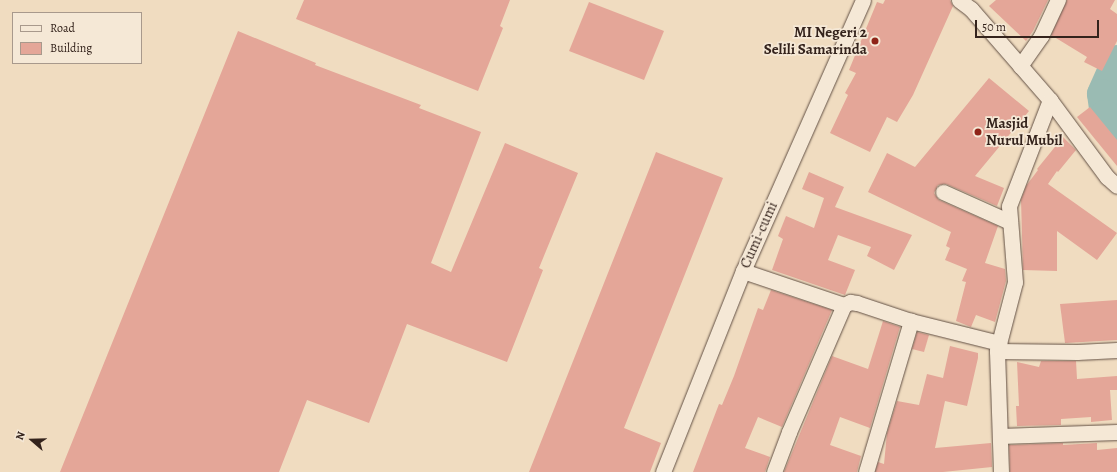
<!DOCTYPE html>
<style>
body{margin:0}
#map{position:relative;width:1117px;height:472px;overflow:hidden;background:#f0dcc0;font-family:Alegreya,serif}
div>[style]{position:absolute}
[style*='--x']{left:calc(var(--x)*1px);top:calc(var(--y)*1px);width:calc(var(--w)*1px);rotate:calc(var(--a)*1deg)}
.river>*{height:30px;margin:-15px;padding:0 15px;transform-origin:15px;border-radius:15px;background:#9abbb3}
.building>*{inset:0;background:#e4a698}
.roads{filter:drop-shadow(0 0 1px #635145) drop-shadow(0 0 1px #635145)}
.street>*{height:15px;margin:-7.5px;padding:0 7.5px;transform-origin:7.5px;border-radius:7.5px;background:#f5e8d6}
.dots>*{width:11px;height:11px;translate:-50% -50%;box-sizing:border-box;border:2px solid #f5e8d6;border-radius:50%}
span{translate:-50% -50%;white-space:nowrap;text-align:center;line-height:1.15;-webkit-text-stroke:3.5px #f5e8d6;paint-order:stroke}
.poi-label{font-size:15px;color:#34231c;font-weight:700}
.right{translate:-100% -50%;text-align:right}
.left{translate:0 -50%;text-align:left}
.street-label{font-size:15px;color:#34231c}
.legend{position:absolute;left:12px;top:12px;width:130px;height:52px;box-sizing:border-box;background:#f5e8d6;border:1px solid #a8998c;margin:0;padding:5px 7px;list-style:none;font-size:12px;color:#34231c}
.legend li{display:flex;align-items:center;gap:8px;height:20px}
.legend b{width:20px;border:1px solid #a8998c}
.north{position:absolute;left:12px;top:420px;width:40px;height:40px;-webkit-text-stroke:3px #f5e8d6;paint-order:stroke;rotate:290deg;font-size:11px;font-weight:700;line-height:16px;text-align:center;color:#34231c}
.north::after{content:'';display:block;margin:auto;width:14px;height:18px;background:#34231c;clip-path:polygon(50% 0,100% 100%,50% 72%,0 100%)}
.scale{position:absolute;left:975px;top:20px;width:124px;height:18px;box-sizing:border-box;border:2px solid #34231c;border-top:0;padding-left:5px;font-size:12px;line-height:14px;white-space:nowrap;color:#34231c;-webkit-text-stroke:3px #f5e8d6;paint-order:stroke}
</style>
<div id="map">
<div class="river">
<div style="--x:1117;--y:60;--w:37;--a:114"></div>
<div style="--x:1102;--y:94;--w:21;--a:82"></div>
<div style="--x:1105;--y:115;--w:19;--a:51"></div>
</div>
<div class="building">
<div style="clip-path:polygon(304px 0,510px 0,500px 26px,503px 28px,478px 91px,296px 19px)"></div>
<div style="clip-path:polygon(885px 0,950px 0,953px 6px,913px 95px,897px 122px,887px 117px,870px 152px,830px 133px,848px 95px,845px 93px,856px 73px,849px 70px,877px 2px,883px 4px)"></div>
<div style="clip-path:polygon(996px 0,1048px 0,1033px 31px,1026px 41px,989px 6px)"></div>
<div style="clip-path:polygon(1067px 0,1115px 0,1110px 9px,1117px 14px,1117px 41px,1102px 71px,1084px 62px,1087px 57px,1051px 35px)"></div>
<div style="clip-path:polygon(589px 2px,664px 31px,644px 80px,569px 51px)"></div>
<div style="clip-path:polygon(238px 31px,316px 63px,315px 65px,421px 105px,419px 108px,481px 132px,431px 263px,451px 272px,505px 143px,578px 173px,539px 268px,543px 270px,507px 362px,407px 324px,369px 423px,307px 400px,279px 472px,60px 472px)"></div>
<div style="clip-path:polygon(989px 78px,1029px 111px,975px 176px,1004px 188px,997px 206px,946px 184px,938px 185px,934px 193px,939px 200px,998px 226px,985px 263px,1005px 269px,1006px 281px,995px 322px,976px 315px,971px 327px,956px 321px,966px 282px,962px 281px,967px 269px,945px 260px,950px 248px,946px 246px,951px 232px,868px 192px,887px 153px,915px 167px)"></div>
<div style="clip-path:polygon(1090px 107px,1117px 140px,1117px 166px,1077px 117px)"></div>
<div style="clip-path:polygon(1063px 137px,1076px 150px,1058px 172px,1057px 171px,1048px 184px,1117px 233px,1097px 260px,1057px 231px,1057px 271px,1023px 270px,1021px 200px,1026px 186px,1038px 170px,1037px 169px)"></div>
<div style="clip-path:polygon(656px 152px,723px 178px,624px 428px,661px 443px,650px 472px,529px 472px)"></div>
<div style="clip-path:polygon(809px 172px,844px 187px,835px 207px,912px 235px,894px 270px,867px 256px,871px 247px,838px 235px,828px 260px,855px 270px,845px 295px,772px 270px,783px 239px,778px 236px,786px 216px,814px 228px,824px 198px,802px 189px)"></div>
<div style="clip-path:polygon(771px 290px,832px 310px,782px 427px,758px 417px,745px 448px,770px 457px,765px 472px,693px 472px,719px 404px,722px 405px,734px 376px,758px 308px,763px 310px)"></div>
<div style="clip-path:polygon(1117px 300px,1117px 340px,1065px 343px,1060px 304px)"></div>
<div style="clip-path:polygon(883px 321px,900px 327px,870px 428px,840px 417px,830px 445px,861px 456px,857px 472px,784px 472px,832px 356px,868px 369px)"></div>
<div style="clip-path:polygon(917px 332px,929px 335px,924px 352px,912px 349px)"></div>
<div style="clip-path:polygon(950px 346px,978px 353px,978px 358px,967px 406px,945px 401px,935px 448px,991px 443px,992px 467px,943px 472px,875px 472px,878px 462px,884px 464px,887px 433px,897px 401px,919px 405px,927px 374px,943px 378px)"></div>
<div style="clip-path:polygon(1041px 361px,1076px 361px,1077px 379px,1117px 376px,1117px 390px,1110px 390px,1112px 420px,1091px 422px,1091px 417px,1061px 419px,1061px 425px,1017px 426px,1016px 406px,1019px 406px,1017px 362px,1039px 367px)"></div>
<div style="clip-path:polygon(1063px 443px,1063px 445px,1097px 443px,1097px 450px,1117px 448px,1117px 472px,1010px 472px,1009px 445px)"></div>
</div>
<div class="roads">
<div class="street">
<div style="--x:959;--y:0;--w:15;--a:37"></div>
<div style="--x:971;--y:9;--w:121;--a:49"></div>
<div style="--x:1020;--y:66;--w:37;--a:-55"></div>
<div style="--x:1041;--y:36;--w:40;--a:-65"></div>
<div style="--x:943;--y:192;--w:73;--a:24.1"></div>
<div style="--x:743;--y:271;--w:107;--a:18.6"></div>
<div style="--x:997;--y:351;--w:80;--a:0.7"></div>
<div style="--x:1077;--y:352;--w:40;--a:-2.9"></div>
<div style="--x:1000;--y:436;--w:117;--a:-2"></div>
<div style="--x:663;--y:472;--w:216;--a:-68.3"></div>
<div style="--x:743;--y:271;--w:296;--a:-66.1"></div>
<div style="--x:774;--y:472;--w:43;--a:-69.4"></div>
<div style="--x:789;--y:432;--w:138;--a:-66.6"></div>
<div style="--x:844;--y:305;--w:7;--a:-27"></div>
<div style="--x:850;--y:302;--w:7;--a:8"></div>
<div style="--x:857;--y:303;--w:57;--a:18.4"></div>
<div style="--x:911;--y:321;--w:91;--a:14"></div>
<div style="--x:866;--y:472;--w:158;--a:-73.4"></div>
<div style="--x:1001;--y:472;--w:121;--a:-91.9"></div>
<div style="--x:997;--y:351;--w:71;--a:-75.4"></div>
<div style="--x:1015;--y:282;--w:76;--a:-94.5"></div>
<div style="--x:1009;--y:206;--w:114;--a:-68.9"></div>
<div style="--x:1050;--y:100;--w:96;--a:53.5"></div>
<div style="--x:1107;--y:177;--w:13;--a:42"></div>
</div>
</div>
<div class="dots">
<div style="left:875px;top:41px;background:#8f2418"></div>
<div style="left:978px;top:132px;background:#8f2418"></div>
</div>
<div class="poi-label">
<span class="right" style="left:867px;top:41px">MI Negeri 2<br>Selili Samarinda</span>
<span class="left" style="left:986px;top:132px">Masjid<br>Nurul Mubil</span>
</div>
<div class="street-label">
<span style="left:759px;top:235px;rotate:-66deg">Cumi-cumi</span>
</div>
<ul class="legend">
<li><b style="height:5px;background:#f5e8d6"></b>Road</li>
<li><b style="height:11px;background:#e4a698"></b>Building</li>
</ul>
<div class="north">N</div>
<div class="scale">50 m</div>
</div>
